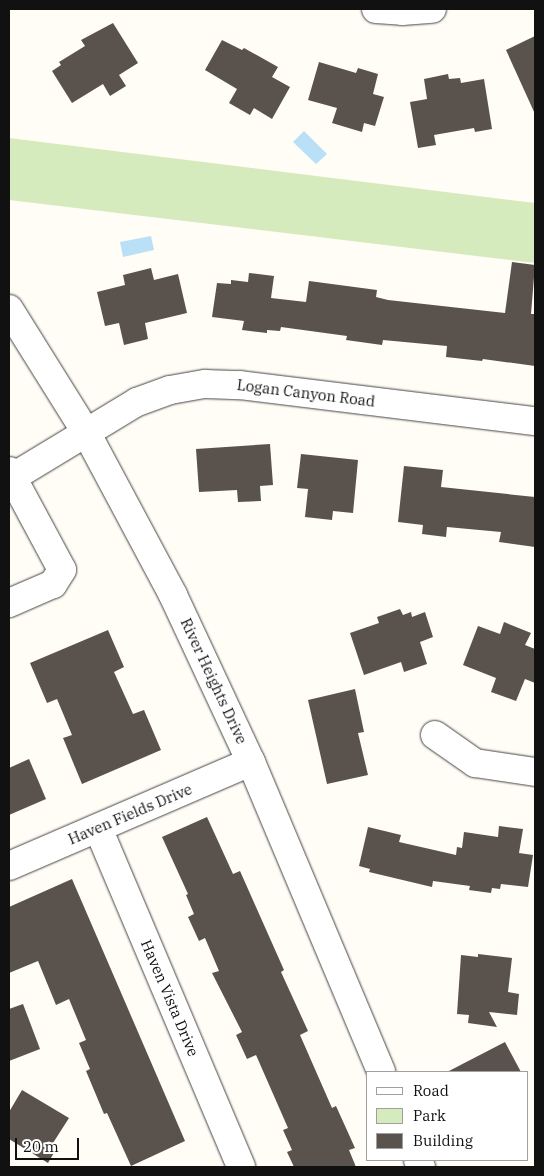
<!DOCTYPE html>
<style>
body{margin:0}
#map{position:relative;width:544px;height:1176px;overflow:hidden;background:#fffdf5;font-family:"IBM Plex Serif",serif}
div>[style]{position:absolute}
[style*='--x']{left:calc(var(--x)*1px);top:calc(var(--y)*1px);width:calc(var(--w)*1px);rotate:calc(var(--a)*1deg)}
.green>*{inset:0;background:#d5ebbd}
.water>*{inset:0;background:#b9e0f7}
.building>*{inset:0;background:#5a524d}
.roads{filter:drop-shadow(0 0 1px #444) drop-shadow(0 0 1px #444)}
.minor>*{height:28px;margin:-14px;padding:0 14px;transform-origin:14px;border-radius:14px;background:#fff}
span{translate:-50% -50%;white-space:nowrap;text-align:center;line-height:1.15;-webkit-text-stroke:5px #fff;paint-order:stroke}
.street-label{font-size:15px;color:#111}
.frame{position:absolute;inset:0;border:10px solid #111;pointer-events:none}
.legend{position:absolute;left:366px;top:1071px;width:162px;height:90px;box-sizing:border-box;background:#fff;border:1px solid #a0a0a0;margin:0;padding:6px 9px;list-style:none;font-size:15px;color:#111}
.legend li{display:flex;align-items:center;gap:10px;height:25px}
.legend b{width:25px;border:1px solid #a0a0a0}
.scale{position:absolute;left:15px;top:1138px;width:64px;height:22px;box-sizing:border-box;border:2px solid #111;border-top:0;padding-left:6px;font-size:15px;line-height:18px;white-space:nowrap;color:#111;-webkit-text-stroke:4px #fff;paint-order:stroke}
</style>
<div id="map">
<div class="green">
<div style="clip-path:polygon(9px 138px,535px 203px,535px 263px,9px 200px)"></div>
</div>
<div class="water">
<div style="clip-path:polygon(304px 131px,327px 154px,316px 164px,293px 142px)"></div>
<div style="clip-path:polygon(151px 236px,154px 250px,123px 257px,120px 242px)"></div>
</div>
<div class="building">
<div style="clip-path:polygon(113px 23px,138px 63px,119px 75px,126px 86px,110px 96px,103px 84px,72px 103px,52px 71px,61px 65px,59px 62px,85px 46px,81px 40px)"></div>
<div style="clip-path:polygon(535px 36px,535px 114px,506px 50px)"></div>
<div style="clip-path:polygon(222px 40px,242px 50px,244px 48px,278px 67px,272px 77px,290px 87px,272px 119px,254px 108px,250px 115px,229px 103px,237px 89px,205px 70px)"></div>
<div style="clip-path:polygon(319px 62px,356px 73px,358px 68px,378px 74px,373px 94px,384px 97px,375px 126px,364px 123px,362px 132px,332px 123px,337px 108px,308px 100px)"></div>
<div style="clip-path:polygon(448px 74px,449px 79px,460px 78px,461px 83px,484px 79px,492px 129px,475px 132px,474px 128px,434px 135px,436px 145px,418px 148px,410px 102px,427px 99px,424px 79px)"></div>
<div style="clip-path:polygon(512px 262px,535px 265px,531px 314px,535px 314px,535px 366px,483px 359px,482px 361px,446px 357px,447px 346px,383px 340px,382px 345px,346px 340px,347px 336px,281px 327px,280px 331px,267px 330px,267px 333px,242px 330px,244px 321px,212px 317px,217px 283px,231px 284px,231px 280px,248px 282px,249px 273px,274px 276px,271px 298px,306px 302px,309px 281px,377px 290px,376px 297px,388px 300px,505px 313px)"></div>
<div style="clip-path:polygon(151px 268px,154px 280px,178px 274px,187px 313px,145px 323px,148px 339px,124px 345px,119px 323px,105px 326px,97px 292px,125px 285px,123px 275px)"></div>
<div style="clip-path:polygon(270px 444px,273px 485px,260px 486px,261px 501px,238px 502px,237px 490px,199px 492px,196px 449px)"></div>
<div style="clip-path:polygon(301px 454px,358px 460px,353px 513px,333px 511px,332px 520px,305px 517px,308px 489px,297px 488px)"></div>
<div style="clip-path:polygon(404px 466px,443px 470px,441px 487px,535px 497px,535px 547px,499px 542px,501px 532px,447px 527px,446px 537px,422px 534px,423px 525px,398px 522px)"></div>
<div style="clip-path:polygon(400px 609px,403px 615px,411px 612px,412px 617px,425px 612px,433px 637px,420px 642px,427px 664px,404px 672px,401px 662px,364px 675px,350px 633px,379px 623px,377px 617px)"></div>
<div style="clip-path:polygon(504px 622px,531px 633px,525px 645px,535px 649px,535px 683px,525px 679px,516px 701px,491px 692px,496px 678px,463px 665px,478px 626px,500px 634px)"></div>
<div style="clip-path:polygon(108px 630px,124px 667px,114px 672px,133px 714px,144px 710px,161px 750px,82px 784px,63px 738px,72px 735px,57px 699px,47px 703px,30px 663px)"></div>
<div style="clip-path:polygon(355px 689px,364px 732px,358px 733px,368px 775px,327px 784px,308px 700px)"></div>
<div style="clip-path:polygon(29px 759px,46px 799px,9px 815px,9px 768px)"></div>
<div style="clip-path:polygon(207px 817px,233px 874px,240px 871px,284px 970px,281px 972px,308px 1031px,300px 1035px,332px 1108px,336px 1106px,355px 1148px,349px 1150px,356px 1167px,294px 1167px,287px 1152px,292px 1150px,283px 1130px,288px 1128px,256px 1055px,247px 1059px,236px 1035px,242px 1032px,212px 973px,219px 971px,205px 938px,199px 941px,188px 917px,194px 914px,186px 895px,188px 894px,162px 837px)"></div>
<div style="clip-path:polygon(499px 826px,523px 829px,519px 853px,533px 855px,528px 887px,501px 884px,500px 889px,492px 888px,491px 893px,469px 890px,470px 886px,433px 881px,432px 887px,369px 872px,370px 869px,359px 866px,368px 827px,401px 835px,399px 842px,456px 855px,457px 847px,462px 848px,464px 832px,498px 837px)"></div>
<div style="clip-path:polygon(72px 879px,185px 1141px,131px 1166px,107px 1113px,104px 1114px,86px 1071px,90px 1069px,79px 1043px,86px 1040px,69px 999px,56px 1005px,38px 961px,9px 973px,9px 907px)"></div>
<div style="clip-path:polygon(478px 954px,512px 958px,508px 992px,519px 994px,517px 1015px,489px 1012px,497px 1027px,468px 1023px,469px 1015px,457px 1014px,461px 955px,478px 957px)"></div>
<div style="clip-path:polygon(23px 1004px,40px 1049px,9px 1061px,9px 1009px)"></div>
<div style="clip-path:polygon(505px 1042px,521px 1072px,447px 1072px)"></div>
<div style="clip-path:polygon(22px 1090px,69px 1118px,53px 1143px,58px 1146px,48px 1163px,9px 1139px,9px 1112px)"></div>
</div>
<div class="roads">
<div class="minor">
<div style="--x:376;--y:9;--w:26;--a:4"></div>
<div style="--x:402;--y:11;--w:30;--a:-4"></div>
<div style="--x:9;--y:309;--w:145;--a:58"></div>
<div style="--x:86;--y:432;--w:185;--a:61.9"></div>
<div style="--x:173;--y:595;--w:184;--a:65"></div>
<div style="--x:251;--y:762;--w:336;--a:67.2"></div>
<div style="--x:9;--y:471;--w:112;--a:61.8"></div>
<div style="--x:62;--y:570;--w:17;--a:123"></div>
<div style="--x:53;--y:584;--w:48;--a:156.6"></div>
<div style="--x:13;--y:477;--w:145;--a:-31.2"></div>
<div style="--x:137;--y:402;--w:35;--a:-20"></div>
<div style="--x:170;--y:390;--w:36;--a:-10"></div>
<div style="--x:205;--y:384;--w:35;--a:2"></div>
<div style="--x:240;--y:385;--w:297;--a:7"></div>
<div style="--x:435;--y:735;--w:49;--a:35"></div>
<div style="--x:475;--y:763;--w:61;--a:8.5"></div>
<div style="--x:98;--y:828;--w:368;--a:67.1"></div>
<div style="--x:9;--y:866;--w:263;--a:-23.3"></div>
<div style="--x:418;--y:1160;--w:8;--a:67"></div>
</div>
</div>
<div class="street-label">
<span style="left:306px;top:393px;rotate:7deg">Logan Canyon Road</span>
<span style="left:214px;top:681px;rotate:65deg">River Heights Drive</span>
<span style="left:130px;top:814px;rotate:-23deg">Haven Fields Drive</span>
<span style="left:170px;top:998px;rotate:67deg">Haven Vista Drive</span>
</div>
<div class="frame"></div>
<ul class="legend">
<li><b style="height:6px;background:#fff"></b>Road</li>
<li><b style="height:14px;background:#d5ebbd"></b>Park</li>
<li><b style="height:14px;background:#5a524d"></b>Building</li>
</ul>
<div class="scale">20 m</div>
</div>
